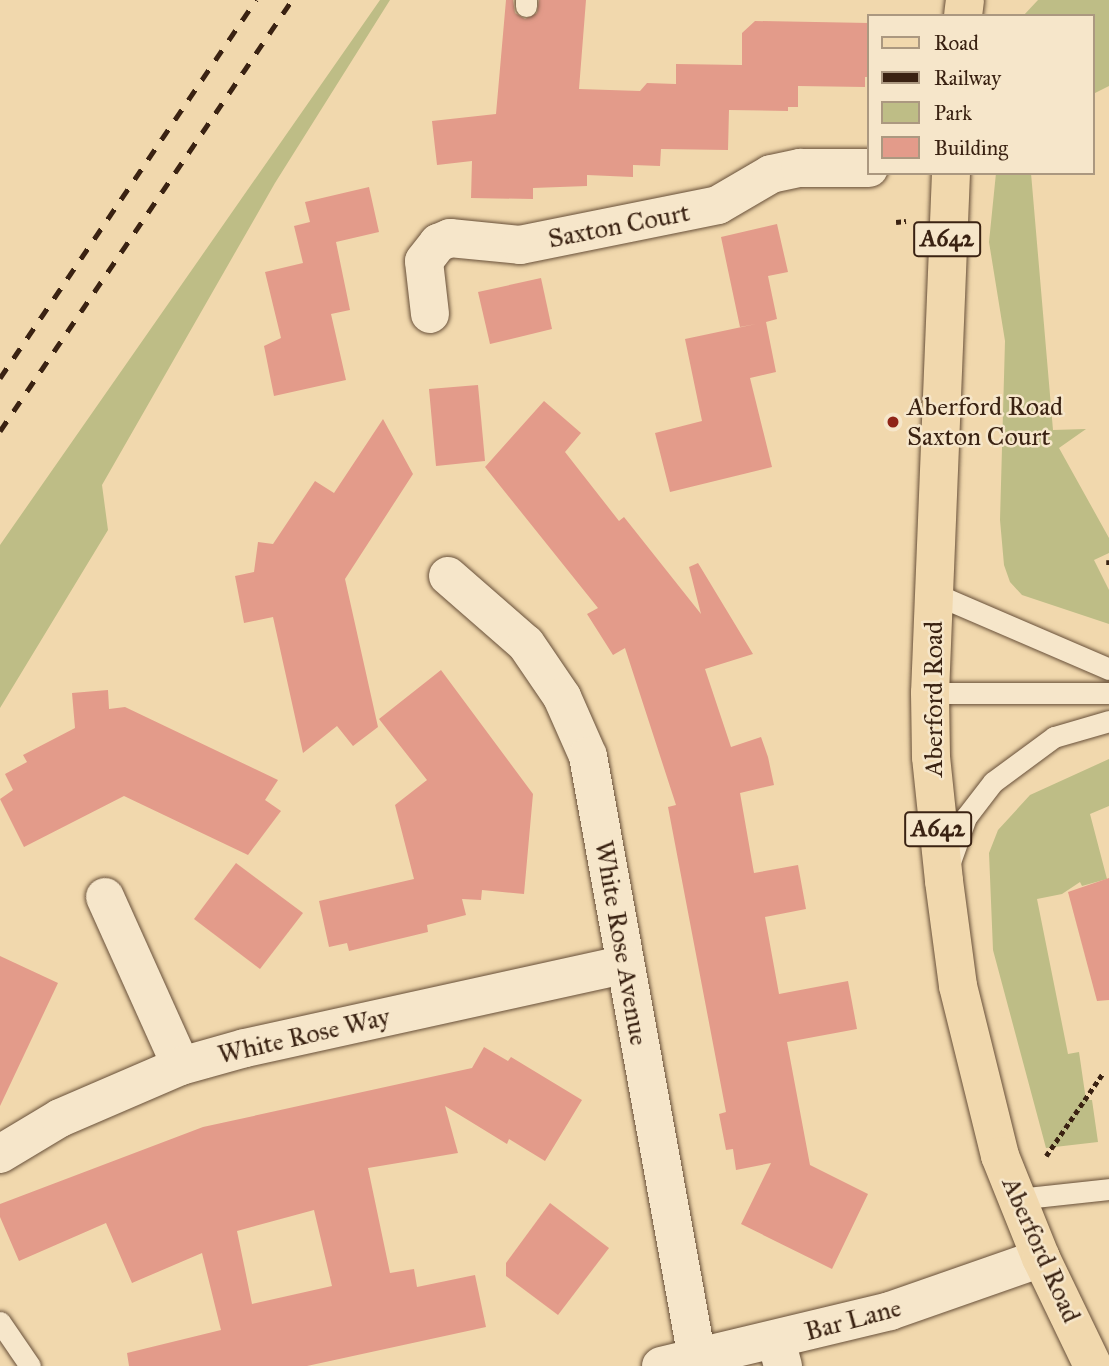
<!DOCTYPE html>
<style>
body{margin:0}
#map{position:relative;width:1109px;height:1366px;overflow:hidden;background:#f1d8ad;font-family:"IM FELL Great Primer",serif}
div>[style]{position:absolute}
[style*='--x']{left:calc(var(--x)*1px);top:calc(var(--y)*1px);width:calc(var(--w)*1px);rotate:calc(var(--a)*1deg)}
.green>*{inset:0;background:#bebd86}
.building>*{inset:0;background:#e39b8a}
.path>*{height:4.5px;margin-top:-2.25px;transform-origin:0;background:repeating-linear-gradient(90deg,#3a2212 0 5px,transparent 0 8.5px)}
.roads{filter:drop-shadow(0 0 2px #685039) drop-shadow(0 0 2px #685039)}
.lane>*{height:21px;margin:-10.5px;padding:0 10.5px;transform-origin:10.5px;border-radius:10.5px;background:#f6e6ca}
.street>*{height:38px;margin:-19px;padding:0 19px;transform-origin:19px;border-radius:19px;background:#f6e6ca}
.secondary>*{height:38px;margin:-19px;padding:0 19px;transform-origin:19px;border-radius:19px;background:#f6e6ca}
.primary>*{height:38px;margin:-19px;padding:0 19px;transform-origin:19px;border-radius:19px;background:#f1d8ad}
.rail>*{height:5px;margin-top:-2.5px;transform-origin:0;background:repeating-linear-gradient(90deg,#3a2212 0 12px,transparent 0 24px)}
.dots>*{width:19px;height:19px;translate:-50% -50%;box-sizing:border-box;border:4px solid #f6e6ca;border-radius:50%}
span{translate:-50% -50%;white-space:nowrap;text-align:center;line-height:1.15;-webkit-text-stroke:5px #f6e6ca;paint-order:stroke}
.shield-label span{padding:2px 5px;background:#f6e6ca;border:2px solid;border-radius:5px;-webkit-text-stroke-width:0}
.shield-label{font-size:24px;color:#3a2212;font-weight:700}
.street-label{font-size:26px;color:#3a2212}
.poi-label{font-size:26px;color:#3a2212}
.left{translate:0 -50%;text-align:left}
.legend{position:absolute;left:867px;top:14px;width:228px;height:161px;box-sizing:border-box;background:#f6e6ca;border:2px solid #ab9880;margin:0;padding:9px 12px;list-style:none;font-size:21px;color:#3a2212}
.legend li{display:flex;align-items:center;gap:14px;height:35px}
.legend b{width:35px;border:2px solid #ab9880}
</style>
<div id="map">
<div class="green">
<div style="clip-path:polygon(380px 0,390px 0,275px 183px,102px 485px,108px 530px,0 708px,0 545px)"></div>
<div style="clip-path:polygon(1038px 0,1109px 0,1109px 86px,1093px 94px,1093px 16px,1023px 16px)"></div>
<div style="clip-path:polygon(996px 173px,1031px 173px,1053px 430px,1086px 429px,1059px 448px,1109px 538px,1109px 553px,1094px 560px,1109px 590px,1109px 624px,1022px 595px,1010px 582px,1004px 565px,1000px 520px,1005px 341px,989px 242px)"></div>
<div style="clip-path:polygon(1109px 759px,1109px 806px,1090px 814px,1107px 879px,1082px 886px,1080px 882px,1062px 894px,1037px 899px,1068px 1054px,1079px 1052px,1086px 1100px,1092px 1100px,1098px 1142px,1046px 1148px,993px 950px,989px 853px,998px 830px,1030px 795px)"></div>
</div>
<div class="building">
<div style="clip-path:polygon(506px 0,513px 0,515px 13px,525px 19px,537px 13px,539px 0,586px 0,579px 89px,640px 91px,647px 83px,676px 84px,676px 64px,742px 65px,742px 33px,755px 21px,869px 23px,869px 77px,865px 77px,865px 87px,798px 86px,798px 107px,788px 107px,788px 111px,729px 110px,728px 150px,661px 149px,660px 166px,633px 165px,633px 177px,587px 175px,587px 186px,533px 188px,533px 199px,471px 198px,472px 161px,437px 165px,432px 121px,496px 114px)"></div>
<div style="clip-path:polygon(369px 187px,379px 232px,336px 242px,350px 310px,331px 314px,346px 380px,274px 396px,264px 346px,281px 338px,265px 272px,303px 263px,294px 226px,310px 222px,305px 202px)"></div>
<div style="clip-path:polygon(777px 224px,788px 272px,768px 276px,777px 319px,766px 322px,776px 372px,750px 378px,772px 467px,670px 492px,655px 433px,702px 421px,685px 339px,756px 324px,740px 327px,721px 237px)"></div>
<div style="clip-path:polygon(541px 278px,552px 329px,490px 344px,478px 292px)"></div>
<div style="clip-path:polygon(478px 385px,485px 461px,436px 466px,429px 389px)"></div>
<div style="clip-path:polygon(544px 401px,581px 433px,565px 452px,619px 521px,624px 517px,701px 614px,689px 567px,698px 563px,753px 654px,705px 669px,731px 747px,761px 737px,768px 757px,774px 785px,740px 793px,754px 873px,798px 865px,806px 909px,765px 917px,779px 994px,848px 981px,857px 1029px,787px 1042px,810px 1165px,868px 1194px,832px 1269px,741px 1224px,771px 1163px,736px 1170px,733px 1149px,726px 1150px,719px 1114px,726px 1112px,668px 807px,676px 805px,625px 648px,613px 655px,587px 614px,598px 608px,485px 467px)"></div>
<div style="clip-path:polygon(383px 419px,413px 474px,345px 579px,378px 727px,353px 746px,337px 726px,303px 753px,273px 617px,244px 623px,235px 576px,254px 572px,258px 542px,273px 544px,315px 481px,334px 493px)"></div>
<div style="clip-path:polygon(441px 670px,533px 794px,524px 894px,482px 890px,481px 900px,462px 899px,466px 915px,427px 925px,428px 932px,349px 951px,347px 943px,329px 947px,319px 901px,414px 879px,395px 805px,427px 780px,379px 719px)"></div>
<div style="clip-path:polygon(108px 690px,109px 709px,125px 707px,278px 780px,265px 800px,281px 811px,248px 855px,124px 796px,24px 847px,0 799px,13px 790px,5px 774px,27px 762px,23px 755px,75px 728px,72px 693px)"></div>
<div style="clip-path:polygon(236px 863px,303px 913px,260px 969px,194px 919px)"></div>
<div style="clip-path:polygon(1109px 878px,1109px 1000px,1097px 1001px,1068px 892px)"></div>
<div style="clip-path:polygon(0 956px,58px 983px,0 1106px)"></div>
<div style="clip-path:polygon(evenodd,484px 1047px,508px 1061px,511px 1057px,582px 1100px,545px 1161px,509px 1139px,507px 1144px,445px 1106px,458px 1153px,368px 1168px,390px 1273px,414px 1269px,417px 1287px,475px 1275px,486px 1327px,307px 1366px,129px 1366px,127px 1353px,221px 1330px,202px 1253px,132px 1283px,106px 1223px,19px 1261px,0 1217px,0 1204px,203px 1127px,472px 1068px,484px 1047px,314px 1210px,332px 1286px,252px 1304px,237px 1231px,314px 1210px)"></div>
<div style="clip-path:polygon(550px 1203px,609px 1248px,558px 1315px,506px 1276px,506px 1263px)"></div>
</div>
<div class="path">
<div style="--x:896;--y:222;--w:10;--a:-6"></div>
<div style="--x:1109;--y:560;--w:8;--a:90"></div>
<div style="--x:1046;--y:1156;--w:101;--a:-55.5"></div>
</div>
<div class="roads">
<div class="lane">
<div style="--x:526;--y:6;--w:6;--a:-90"></div>
<div style="--x:935;--y:594;--w:189;--a:23.3"></div>
<div style="--x:930;--y:693;--w:179;--a:0"></div>
<div style="--x:950;--y:862;--w:48;--a:-70.4"></div>
<div style="--x:966;--y:817;--w:44;--a:-52.4"></div>
<div style="--x:993;--y:782;--w:76;--a:-36.4"></div>
<div style="--x:1054;--y:737;--w:57;--a:-16.2"></div>
<div style="--x:1017;--y:1199;--w:93;--a:-6.2"></div>
<div style="--x:0;--y:1322;--w:53;--a:55.7"></div>
</div>
<div class="street">
<div style="--x:430;--y:314;--w:53;--a:-96.5"></div>
<div style="--x:424;--y:261;--w:23;--a:-52"></div>
<div style="--x:438;--y:243;--w:13;--a:-23"></div>
<div style="--x:450;--y:238;--w:70;--a:5.7"></div>
<div style="--x:520;--y:245;--w:202;--a:-11.4"></div>
<div style="--x:718;--y:205;--w:61;--a:-30.3"></div>
<div style="--x:771;--y:174;--w:30;--a:-12"></div>
<div style="--x:800;--y:168;--w:69;--a:0"></div>
<div style="--x:448;--y:576;--w:103;--a:41.1"></div>
<div style="--x:526;--y:644;--w:64;--a:55.8"></div>
<div style="--x:562;--y:697;--w:64;--a:66.2"></div>
<div style="--x:588;--y:756;--w:612;--a:79.74"></div>
<div style="--x:105;--y:897;--w:185;--a:65.8"></div>
<div style="--x:0;--y:1154;--w:70;--a:-31"></div>
<div style="--x:60;--y:1118;--w:132;--a:-23.3"></div>
<div style="--x:181;--y:1066;--w:66;--a:-15.7"></div>
<div style="--x:245;--y:1048;--w:388;--a:-12.4"></div>
<div style="--x:776;--y:1340;--w:27;--a:75"></div>
</div>
<div class="secondary">
<div style="--x:661;--y:1366;--w:236;--a:-13.5"></div>
<div style="--x:890;--y:1311;--w:160;--a:-19.3"></div>
</div>
<div class="primary">
<div style="--x:963;--y:16;--w:16;--a:-83"></div>
<div style="--x:951;--y:173;--w:520;--a:92.31"></div>
<div style="--x:930;--y:693;--w:64;--a:89.1"></div>
<div style="--x:931;--y:757;--w:125;--a:84"></div>
<div style="--x:944;--y:881;--w:106;--a:82.4"></div>
<div style="--x:958;--y:986;--w:175;--a:76.1"></div>
<div style="--x:1000;--y:1156;--w:110;--a:68.1"></div>
<div style="--x:1041;--y:1258;--w:120;--a:64.3"></div>
</div>
</div>
<div class="rail">
<div style="--x:0;--y:378;--w:457;--a:-55.9"></div>
<div style="--x:0;--y:431;--w:521;--a:-55.88"></div>
</div>
<div class="dots">
<div style="left:893px;top:422px;background:#8f2418"></div>
</div>
<div class="shield-label">
<span style="left:947px;top:239px">A642</span>
<span style="left:938px;top:829px">A642</span>
</div>
<div class="street-label">
<span style="left:619px;top:226px;rotate:-11deg">Saxton Court</span>
<span style="left:934px;top:699px;rotate:-90deg">Aberford Road</span>
<span style="left:621px;top:943px;rotate:80deg">White Rose Avenue</span>
<span style="left:304px;top:1036px;rotate:-13deg">White Rose Way</span>
<span style="left:1041px;top:1250px;rotate:66deg">Aberford Road</span>
<span style="left:853px;top:1320px;rotate:-15deg">Bar Lane</span>
</div>
<div class="poi-label">
<span class="left" style="left:907px;top:422px">Aberford Road<br>Saxton Court</span>
</div>
<ul class="legend">
<li><b style="height:9px;background:#f1d8ad"></b>Road</li>
<li><b style="height:9px;background:#3a2212"></b>Railway</li>
<li><b style="height:19px;background:#bebd86"></b>Park</li>
<li><b style="height:19px;background:#e39b8a"></b>Building</li>
</ul>
</div>
